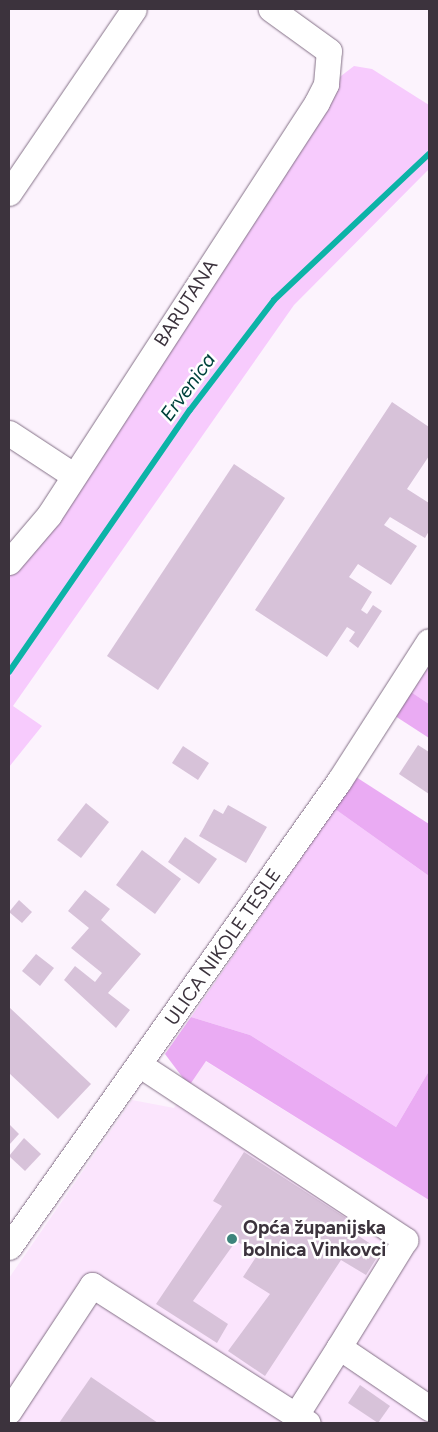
<!DOCTYPE html>
<meta charset="utf-8">
<style>
body{margin:0}
#map{position:relative;width:438px;height:1432px;overflow:hidden;background:#fcf3fd;font-family:Figtree,sans-serif}
div>[style]{position:absolute}
[style*='--x']{left:calc(var(--x)*1px);top:calc(var(--y)*1px);width:calc(var(--w)*1px);rotate:calc(var(--a)*1deg)}
.built>*{inset:0;background:#fbe5fd}
.green>*{inset:0;background:#f7cbfd}
.forest>*{inset:0;background:#eaabf3}
.stream>*{height:6px;margin:-3px;padding:0 3px;transform-origin:3px;border-radius:3px;background:#0cb3a7}
.building>*{inset:0;background:#d7c2d9}
.roads{filter:drop-shadow(0 0 1px #847187) drop-shadow(0 0 1px #847187)}
.minor>*{height:25px;margin:-12.5px;padding:0 12.5px;transform-origin:12.5px;border-radius:12.5px;background:#fff}
.dots>*{width:14px;height:14px;translate:-50% -50%;box-sizing:border-box;border:2px solid #fff;border-radius:50%}
span{translate:-50% -50%;white-space:nowrap;text-align:center;line-height:1.15;-webkit-text-stroke:5px #fff;paint-order:stroke}
.street-label{font-size:19px;color:#3c333d}
.poi-label{font-size:19px;color:#3c333d;font-weight:700}
.left{translate:0 -50%;text-align:left}
.water-label{font-size:20px;color:#00423d;font-style:italic}
.frame{position:absolute;inset:0;border:10px solid #3c333d;pointer-events:none}
</style>
<div id="map">
<div class="built">
<div style="clip-path:polygon(205px 1061px,429px 1200px,429px 1423px,9px 1423px,9px 1278px,132px 1100px,174px 1108px)"></div>
</div>
<div class="green">
<div style="clip-path:polygon(354px 66px,372px 69px,429px 105px,429px 169px,294px 305px,226px 402px,13px 706px,42px 726px,9px 767px,9px 574px,41px 543px,341px 76px)"></div>
<div style="clip-path:polygon(429px 656px,429px 704px,408px 690px)"></div>
<div style="clip-path:polygon(335px 809px,429px 876px,429px 1071px,396px 1127px,250px 1035px,191px 1017px)"></div>
</div>
<div class="forest">
<div style="clip-path:polygon(408px 690px,429px 704px,429px 738px,392px 714px)"></div>
<div style="clip-path:polygon(356px 777px,429px 824px,429px 876px,335px 809px)"></div>
<div style="clip-path:polygon(191px 1017px,250px 1035px,396px 1127px,429px 1071px,429px 1200px,206px 1061px,189px 1086px,165px 1054px)"></div>
</div>
<div class="stream">
<div style="--x:9;--y:672;--w:318;--a:-55.4"></div>
<div style="--x:190;--y:410;--w:138;--a:-52.6"></div>
<div style="--x:274;--y:300;--w:213;--a:-43.3"></div>
</div>
<div class="building">
<div style="clip-path:polygon(392px 402px,429px 427px,429px 456px,407px 489px,429px 503px,429px 531px,425px 538px,390px 517px,384px 525px,417px 546px,391px 585px,358px 564px,349px 577px,372px 592px,361px 610px,367px 614px,373px 605px,382px 611px,358px 648px,349px 641px,355px 632px,347px 627px,327px 657px,255px 610px)"></div>
<div style="clip-path:polygon(234px 464px,285px 498px,158px 690px,107px 656px)"></div>
<div style="clip-path:polygon(418px 745px,429px 752px,429px 794px,399px 774px)"></div>
<div style="clip-path:polygon(183px 746px,209px 763px,198px 780px,172px 763px)"></div>
<div style="clip-path:polygon(86px 803px,109px 822px,81px 858px,57px 840px)"></div>
<div style="clip-path:polygon(228px 805px,267px 827px,246px 863px,199px 836px,214px 809px,223px 814px)"></div>
<div style="clip-path:polygon(185px 837px,217px 859px,199px 884px,168px 862px)"></div>
<div style="clip-path:polygon(142px 850px,181px 879px,155px 914px,116px 885px)"></div>
<div style="clip-path:polygon(85px 890px,110px 909px,101px 920px,141px 954px,108px 993px,130px 1010px,116px 1028px,64px 980px,75px 966px,95px 982px,102px 973px,71px 948px,89px 928px,68px 911px)"></div>
<div style="clip-path:polygon(19px 900px,32px 912px,22px 923px,9px 912px)"></div>
<div style="clip-path:polygon(36px 954px,54px 968px,40px 986px,22px 971px)"></div>
<div style="clip-path:polygon(9px 1007px,91px 1084px,58px 1119px,9px 1073px)"></div>
<div style="clip-path:polygon(9px 1124px,19px 1134px,9px 1145px)"></div>
<div style="clip-path:polygon(24px 1138px,41px 1154px,25px 1171px,9px 1156px)"></div>
<div style="clip-path:polygon(244px 1152px,346px 1218px,341px 1224px,381px 1251px,366px 1275px,341px 1260px,265px 1376px,228px 1351px,270px 1294px,243px 1277px,258px 1254px,236px 1241px,193px 1301px,228px 1324px,217px 1343px,156px 1304px,222px 1206px,213px 1201px)"></div>
<div style="clip-path:polygon(91px 1377px,158px 1423px,59px 1423px)"></div>
<div style="clip-path:polygon(360px 1385px,390px 1406px,378px 1423px,348px 1403px)"></div>
</div>
<div class="roads">
<div class="minor">
<div style="--x:9;--y:193;--w:222;--a:-55.8"></div>
<div style="--x:9;--y:433;--w:77;--a:33.3"></div>
<div style="--x:9;--y:562;--w:62;--a:-49.6"></div>
<div style="--x:49;--y:515;--w:492;--a:-57"></div>
<div style="--x:317;--y:102;--w:20;--a:-63"></div>
<div style="--x:326;--y:84;--w:33;--a:-85"></div>
<div style="--x:329;--y:51;--w:72;--a:-144.1"></div>
<div style="--x:140;--y:1065;--w:318;--a:33.4"></div>
<div style="--x:405;--y:1240;--w:126;--a:121.7"></div>
<div style="--x:339;--y:1347;--w:109;--a:34.1"></div>
<div style="--x:9;--y:1247;--w:571;--a:-54.7"></div>
<div style="--x:339;--y:781;--w:166;--a:-57.3"></div>
<div style="--x:9;--y:1411;--w:151;--a:-56.6"></div>
<div style="--x:92;--y:1285;--w:256;--a:32.6"></div>
<div style="--x:296;--y:1415;--w:80;--a:-57.7"></div>
</div>
</div>
<div class="dots">
<div style="left:232px;top:1239px;background:#3d847c"></div>
</div>
<div class="street-label">
<span style="left:186px;top:303px;rotate:-57deg">BARUTANA</span>
<span style="left:223px;top:947px;rotate:-55deg">ULICA NIKOLE TESLE</span>
</div>
<div class="poi-label">
<span class="left" style="left:243px;top:1239px">Opća županijska<br>bolnica Vinkovci</span>
</div>
<div class="water-label">
<span style="left:188px;top:387px;rotate:-54deg">Ervenica</span>
</div>
<div class="frame"></div>
</div>
